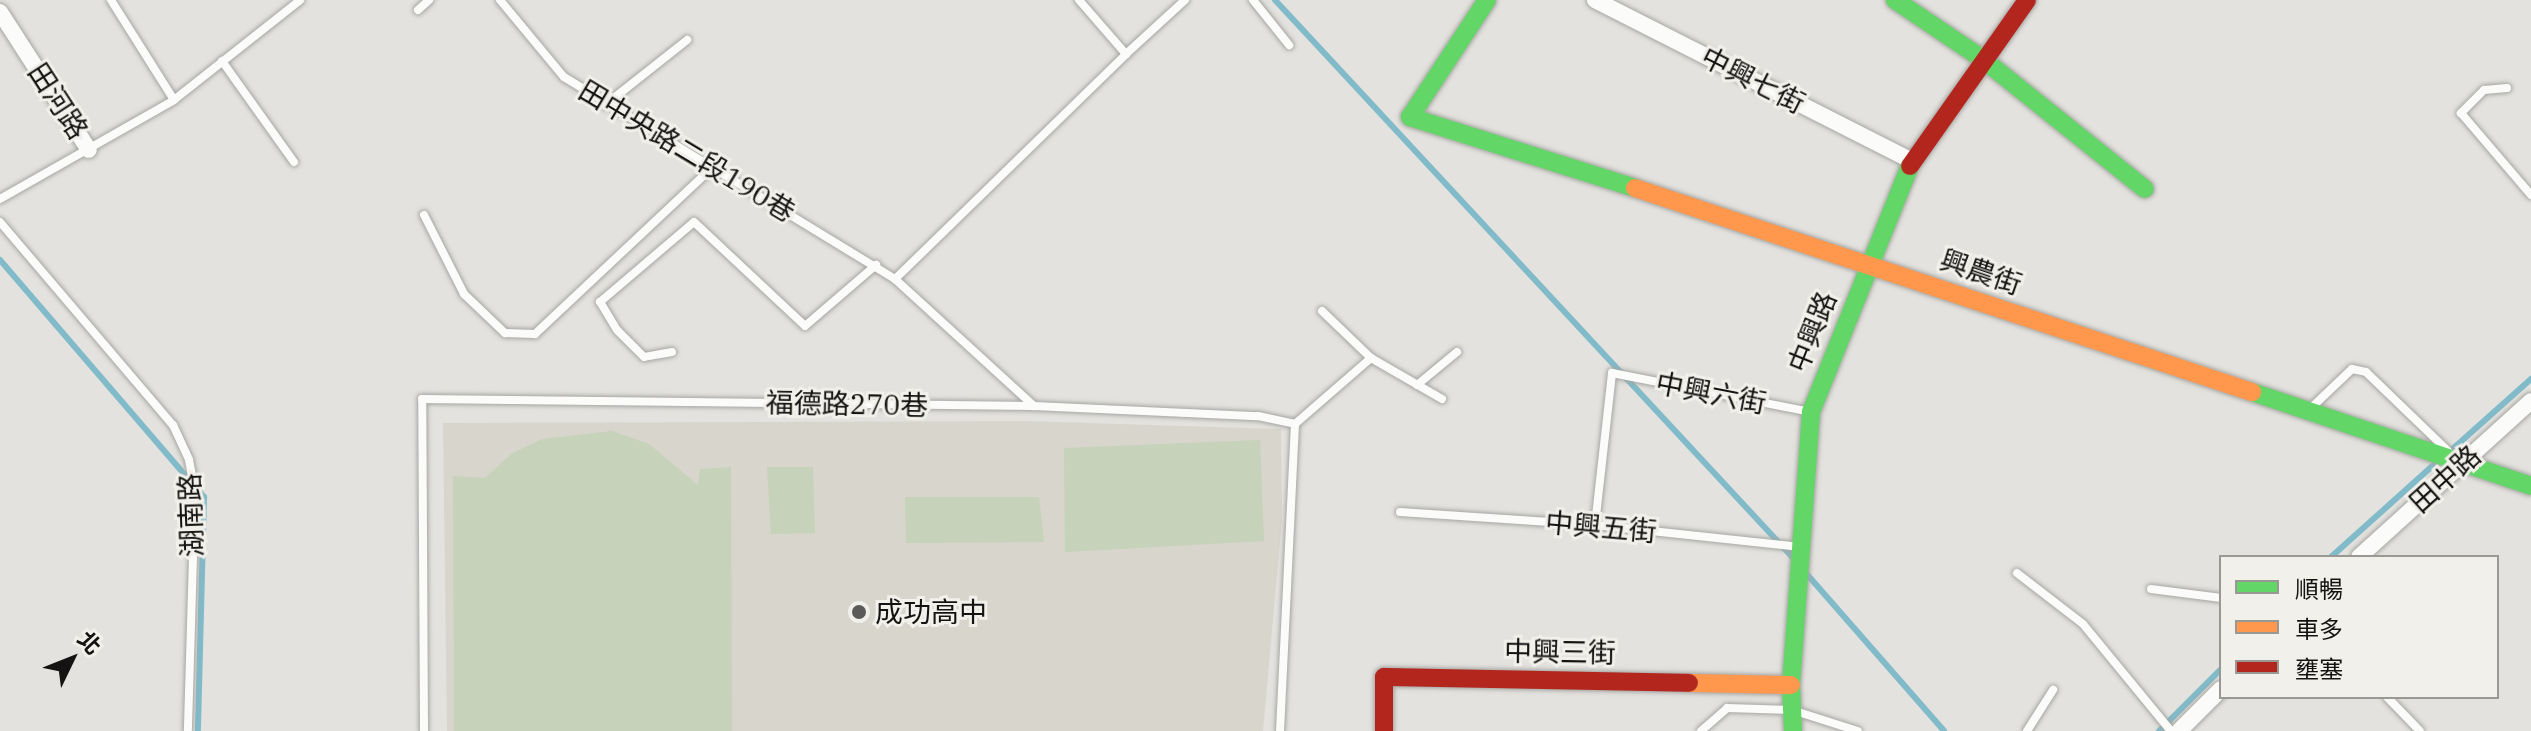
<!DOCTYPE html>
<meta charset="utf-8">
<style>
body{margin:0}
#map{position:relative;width:2531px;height:731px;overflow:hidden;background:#e3e2de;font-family:"IBM Plex Serif","Noto Sans TC",serif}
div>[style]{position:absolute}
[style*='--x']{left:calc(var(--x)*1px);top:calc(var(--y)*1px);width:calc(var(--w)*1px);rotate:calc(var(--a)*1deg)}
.built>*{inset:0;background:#d7d5cc}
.green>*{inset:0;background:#c6d2b9}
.stream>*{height:6px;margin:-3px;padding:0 3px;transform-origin:3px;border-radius:3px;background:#81bac8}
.roads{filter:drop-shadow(0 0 2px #a6a6a3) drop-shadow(0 0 2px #a6a6a3)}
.lane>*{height:8px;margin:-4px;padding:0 4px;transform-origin:4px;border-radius:4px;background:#fbfbfa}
.street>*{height:16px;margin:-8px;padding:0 8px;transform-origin:8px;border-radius:8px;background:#fbfbfa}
.fast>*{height:18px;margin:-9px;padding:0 9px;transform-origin:9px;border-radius:9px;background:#63d668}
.slow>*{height:18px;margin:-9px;padding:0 9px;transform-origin:9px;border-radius:9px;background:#ff974d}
.jam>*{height:18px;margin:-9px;padding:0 9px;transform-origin:9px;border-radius:9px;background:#b3261e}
.dots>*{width:22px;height:22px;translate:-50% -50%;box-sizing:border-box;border:4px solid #f1f0eb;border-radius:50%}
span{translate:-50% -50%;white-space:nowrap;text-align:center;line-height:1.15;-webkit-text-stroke:6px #f1f0eb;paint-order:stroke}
.street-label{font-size:28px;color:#141311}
.poi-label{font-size:28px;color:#141311}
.left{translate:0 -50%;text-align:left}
.legend{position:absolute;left:2219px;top:555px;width:280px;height:144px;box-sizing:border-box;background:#f1f0eb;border:2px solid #999894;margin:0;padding:10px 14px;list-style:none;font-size:24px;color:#141311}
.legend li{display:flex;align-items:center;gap:16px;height:40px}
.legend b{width:40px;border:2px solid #999894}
.north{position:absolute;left:32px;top:619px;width:80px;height:80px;-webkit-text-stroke:6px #f1f0eb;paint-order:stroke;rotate:47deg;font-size:22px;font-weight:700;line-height:32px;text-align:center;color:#141311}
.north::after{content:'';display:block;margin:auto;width:28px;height:36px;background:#141311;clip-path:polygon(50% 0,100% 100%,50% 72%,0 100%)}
</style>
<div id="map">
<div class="built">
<div style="clip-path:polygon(1024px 421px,1281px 429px,1282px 520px,1263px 731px,447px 731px,443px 423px)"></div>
</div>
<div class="green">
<div style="clip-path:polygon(612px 431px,649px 444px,698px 485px,700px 469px,731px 467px,732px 731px,454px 731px,453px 476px,485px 478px,511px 454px,542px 439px)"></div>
<div style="clip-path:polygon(1260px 440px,1264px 541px,1065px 552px,1064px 448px)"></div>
<div style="clip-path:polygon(767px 467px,813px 467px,815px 533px,771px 534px)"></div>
<div style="clip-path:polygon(905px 497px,1039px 497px,1044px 542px,906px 543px)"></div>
</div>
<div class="stream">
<div style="--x:1275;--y:0;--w:764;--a:47.12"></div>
<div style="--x:0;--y:260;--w:313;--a:49.3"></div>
<div style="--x:204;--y:497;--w:234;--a:91.5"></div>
<div style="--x:2447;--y:454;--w:113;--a:-41.8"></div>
<div style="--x:2331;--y:557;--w:144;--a:-41.9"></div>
<div style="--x:1805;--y:572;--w:211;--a:48.8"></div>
<div style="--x:2159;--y:731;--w:88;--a:-45"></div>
</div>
<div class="roads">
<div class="lane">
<div style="--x:111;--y:0;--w:118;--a:57.8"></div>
<div style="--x:500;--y:0;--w:100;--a:50.3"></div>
<div style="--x:564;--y:77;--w:388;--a:31.4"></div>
<div style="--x:1079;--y:0;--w:72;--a:49"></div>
<div style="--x:1126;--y:54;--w:80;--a:-42.5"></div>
<div style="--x:1253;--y:0;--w:58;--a:51.3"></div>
<div style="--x:418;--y:10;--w:15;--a:-42"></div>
<div style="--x:222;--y:61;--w:124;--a:54.5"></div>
<div style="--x:2507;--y:88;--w:23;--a:175"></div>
<div style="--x:2484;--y:90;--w:33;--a:135"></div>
<div style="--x:2461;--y:113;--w:108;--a:49.5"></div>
<div style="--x:605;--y:105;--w:105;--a:-38.4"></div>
<div style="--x:0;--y:199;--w:200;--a:-29.6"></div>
<div style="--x:174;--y:100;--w:161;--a:-38.4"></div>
<div style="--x:424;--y:215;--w:89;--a:63.1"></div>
<div style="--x:464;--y:294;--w:57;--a:43.6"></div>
<div style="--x:505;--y:333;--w:30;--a:2"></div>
<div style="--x:535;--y:334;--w:245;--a:-43.2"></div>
<div style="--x:0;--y:222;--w:267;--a:49.6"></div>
<div style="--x:173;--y:425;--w:38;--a:65"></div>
<div style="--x:189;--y:460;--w:31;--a:79"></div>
<div style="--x:195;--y:490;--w:241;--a:91.7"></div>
<div style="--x:1322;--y:311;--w:68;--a:43.8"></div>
<div style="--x:1371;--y:358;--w:82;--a:30"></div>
<div style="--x:672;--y:352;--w:28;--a:170"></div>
<div style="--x:644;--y:357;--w:38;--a:-135"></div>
<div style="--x:617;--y:330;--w:33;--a:-121"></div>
<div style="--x:600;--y:302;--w:123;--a:-40.4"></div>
<div style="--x:694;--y:222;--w:152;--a:43.1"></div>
<div style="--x:805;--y:326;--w:94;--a:-40.7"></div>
<div style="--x:1417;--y:385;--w:52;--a:-39.5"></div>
<div style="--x:1034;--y:406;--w:188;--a:-137.6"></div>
<div style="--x:895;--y:279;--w:322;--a:-44.2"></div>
<div style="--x:2310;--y:409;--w:58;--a:-43.6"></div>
<div style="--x:2352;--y:369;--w:14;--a:12"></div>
<div style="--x:2366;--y:372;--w:114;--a:43.9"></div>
<div style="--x:1295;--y:424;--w:101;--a:-41"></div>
<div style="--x:1400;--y:512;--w:195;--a:3.8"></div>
<div style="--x:1595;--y:525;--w:207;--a:6.1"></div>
<div style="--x:1595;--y:525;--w:153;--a:-83.6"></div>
<div style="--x:1612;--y:373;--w:202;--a:11.1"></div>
<div style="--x:2017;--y:573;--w:83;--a:37.7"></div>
<div style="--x:2083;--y:624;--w:139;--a:50.6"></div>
<div style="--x:2151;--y:589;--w:71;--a:7.3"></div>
<div style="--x:2387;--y:697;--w:47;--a:45.9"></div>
<div style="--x:424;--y:731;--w:332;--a:-90.3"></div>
<div style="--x:422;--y:399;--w:612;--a:0.66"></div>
<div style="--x:1034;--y:406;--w:224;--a:2.6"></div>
<div style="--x:1258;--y:416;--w:38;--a:12"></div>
<div style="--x:1295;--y:424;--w:307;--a:92.8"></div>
<div style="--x:1701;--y:731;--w:35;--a:-41"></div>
<div style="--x:1727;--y:708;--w:65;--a:1.8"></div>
<div style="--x:1792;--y:710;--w:69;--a:17.7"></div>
<div style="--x:2027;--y:731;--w:49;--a:-57.6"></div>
</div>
<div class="street">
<div style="--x:1595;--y:0;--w:356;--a:26.9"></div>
<div style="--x:0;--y:12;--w:164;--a:57.2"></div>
<div style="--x:2359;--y:557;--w:232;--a:-42.2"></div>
<div style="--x:2179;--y:731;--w:59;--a:-45"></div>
</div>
<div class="fast">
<div style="--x:1487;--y:0;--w:140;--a:123.3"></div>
<div style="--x:1410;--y:117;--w:236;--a:17.5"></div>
<div style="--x:1895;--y:0;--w:107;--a:34"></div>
<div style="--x:1984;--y:60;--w:206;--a:38.7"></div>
<div style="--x:2252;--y:392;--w:294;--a:18.6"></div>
<div style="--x:1793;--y:731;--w:46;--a:-92.5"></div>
<div style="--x:1791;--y:685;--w:274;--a:-85.8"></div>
<div style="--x:1811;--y:412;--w:265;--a:-68.1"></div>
</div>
<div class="slow">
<div style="--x:1635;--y:188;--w:650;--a:18.3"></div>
<div style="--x:1689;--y:683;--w:102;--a:1.1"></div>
</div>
<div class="jam">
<div style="--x:1910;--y:166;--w:203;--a:-54.8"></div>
<div style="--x:1384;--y:731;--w:54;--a:-90"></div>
<div style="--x:1384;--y:677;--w:305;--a:1.1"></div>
</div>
</div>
<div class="dots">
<div style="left:859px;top:612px;background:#5c5b59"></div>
</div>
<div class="street-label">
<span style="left:1753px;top:80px;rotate:27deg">中興七街</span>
<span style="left:58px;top:101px;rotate:57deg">田河路</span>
<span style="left:687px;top:151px;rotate:31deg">田中央路二段190巷</span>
<span style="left:1981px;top:272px;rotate:19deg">興農街</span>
<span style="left:1812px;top:332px;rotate:-68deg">中興路</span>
<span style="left:1711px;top:393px;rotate:11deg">中興六街</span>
<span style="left:847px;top:404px;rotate:1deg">福德路270巷</span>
<span style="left:2445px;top:479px;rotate:-42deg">田中路</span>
<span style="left:191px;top:515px;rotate:-92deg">湖南路</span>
<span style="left:1601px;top:527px;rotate:5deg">中興五街</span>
<span style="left:1560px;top:652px;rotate:1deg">中興三街</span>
</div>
<div class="poi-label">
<span class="left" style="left:875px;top:612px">成功高中</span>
</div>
<ul class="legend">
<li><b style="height:10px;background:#63d668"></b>順暢</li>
<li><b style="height:10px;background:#ff974d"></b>車多</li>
<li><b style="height:10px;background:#b3261e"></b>壅塞</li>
</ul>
<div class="north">北</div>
</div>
